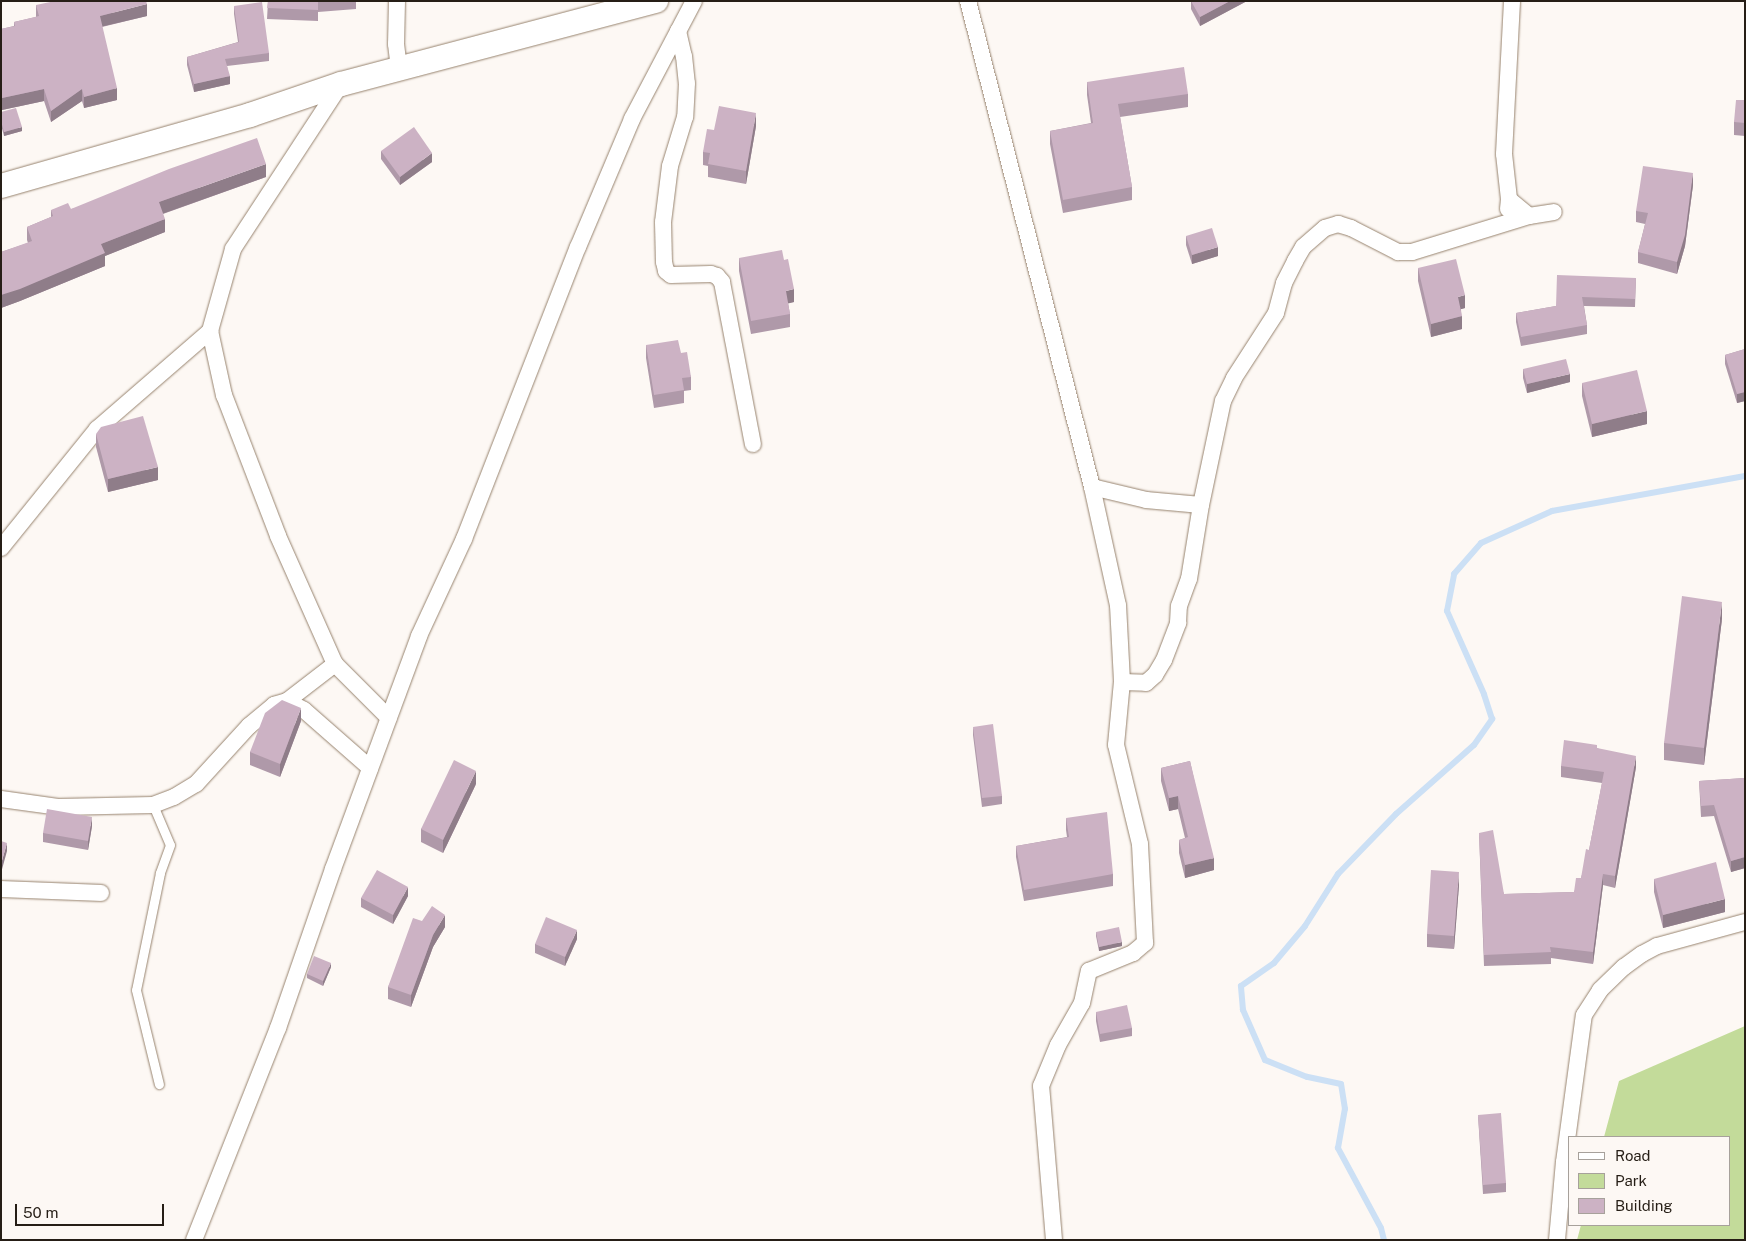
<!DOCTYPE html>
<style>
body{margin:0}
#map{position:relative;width:1746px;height:1241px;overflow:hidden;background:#fdf8f4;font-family:"Public Sans",sans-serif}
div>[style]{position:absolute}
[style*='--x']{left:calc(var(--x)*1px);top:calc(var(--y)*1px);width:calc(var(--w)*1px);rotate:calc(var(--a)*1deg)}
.green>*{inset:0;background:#c3db9a}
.stream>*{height:6px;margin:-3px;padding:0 3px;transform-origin:3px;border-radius:3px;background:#cce0f5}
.roads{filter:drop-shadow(0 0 1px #97836e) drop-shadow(0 0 1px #97836e)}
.lane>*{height:9px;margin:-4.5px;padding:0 4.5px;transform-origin:4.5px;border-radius:4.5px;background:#fff}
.street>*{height:16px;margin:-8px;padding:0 8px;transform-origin:8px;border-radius:8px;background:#fff}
.secondary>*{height:24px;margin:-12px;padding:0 12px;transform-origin:12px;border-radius:12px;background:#fff}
.wall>*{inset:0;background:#af99a9}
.shaded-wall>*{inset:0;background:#8f7d89}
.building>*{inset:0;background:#ccb2c4}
span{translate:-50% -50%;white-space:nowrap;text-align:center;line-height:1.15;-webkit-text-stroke:5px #fdf8f4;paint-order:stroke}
.frame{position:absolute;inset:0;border:2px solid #261e16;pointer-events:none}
.legend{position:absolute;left:1568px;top:1136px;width:162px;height:90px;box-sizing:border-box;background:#fdf8f4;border:1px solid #a7a19b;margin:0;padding:6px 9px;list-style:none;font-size:15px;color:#261e16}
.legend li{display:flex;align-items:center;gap:10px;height:25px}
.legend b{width:25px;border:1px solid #a7a19b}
.scale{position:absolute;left:15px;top:1204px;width:149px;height:22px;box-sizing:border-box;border:2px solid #261e16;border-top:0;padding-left:6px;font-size:15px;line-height:18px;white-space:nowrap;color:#261e16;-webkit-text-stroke:4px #fdf8f4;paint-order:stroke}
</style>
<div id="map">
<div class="green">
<div style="clip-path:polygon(1745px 1026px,1745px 1240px,1577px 1240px,1581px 1225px,1730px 1225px,1730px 1137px,1604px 1137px,1619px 1081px)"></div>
</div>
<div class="stream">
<div style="--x:1384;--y:1240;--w:12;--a:-104"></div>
<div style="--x:1381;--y:1228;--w:91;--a:-118.3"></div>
<div style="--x:1338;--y:1148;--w:40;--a:-80"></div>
<div style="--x:1345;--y:1109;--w:25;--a:-99"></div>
<div style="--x:1341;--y:1084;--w:35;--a:-168"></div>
<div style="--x:1307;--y:1077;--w:45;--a:-158"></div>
<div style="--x:1265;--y:1060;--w:55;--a:-113.7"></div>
<div style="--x:1243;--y:1010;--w:24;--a:-95"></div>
<div style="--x:1241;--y:986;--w:40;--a:-34.9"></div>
<div style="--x:1274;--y:963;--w:48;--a:-50"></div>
<div style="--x:1305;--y:926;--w:62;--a:-57.6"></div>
<div style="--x:1338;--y:874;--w:83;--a:-46"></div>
<div style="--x:1396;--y:814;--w:104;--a:-41.5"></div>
<div style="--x:1474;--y:745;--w:32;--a:-55"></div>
<div style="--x:1492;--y:719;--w:26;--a:-108"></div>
<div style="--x:1484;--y:694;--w:91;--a:-114"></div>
<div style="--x:1447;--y:611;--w:38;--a:-79"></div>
<div style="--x:1454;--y:574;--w:41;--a:-48.9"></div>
<div style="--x:1481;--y:543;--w:78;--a:-24.3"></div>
<div style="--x:1552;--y:511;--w:196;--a:-10.3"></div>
</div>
<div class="roads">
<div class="lane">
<div style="--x:153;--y:805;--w:43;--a:67"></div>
<div style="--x:170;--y:845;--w:30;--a:110"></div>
<div style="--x:160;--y:873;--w:119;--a:101.6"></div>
<div style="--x:136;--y:990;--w:97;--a:76.3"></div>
</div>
<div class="street">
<div style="--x:397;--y:1;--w:43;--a:91.3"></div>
<div style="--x:396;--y:44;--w:24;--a:83"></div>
<div style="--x:968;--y:1;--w:502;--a:75.69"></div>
<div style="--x:1092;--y:487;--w:121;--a:77.6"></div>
<div style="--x:1118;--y:605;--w:77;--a:87"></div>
<div style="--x:678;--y:31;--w:26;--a:77"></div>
<div style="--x:684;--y:56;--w:27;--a:84"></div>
<div style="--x:687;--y:83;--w:34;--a:93"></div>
<div style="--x:685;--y:117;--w:51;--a:107"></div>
<div style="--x:670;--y:166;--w:56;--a:97.1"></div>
<div style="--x:663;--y:222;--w:40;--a:88.6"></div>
<div style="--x:664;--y:262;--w:9;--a:77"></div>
<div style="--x:666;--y:271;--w:6;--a:39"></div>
<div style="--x:671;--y:275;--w:40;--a:-1.4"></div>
<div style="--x:711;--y:274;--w:6;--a:18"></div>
<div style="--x:717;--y:276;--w:8;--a:50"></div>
<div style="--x:722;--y:282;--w:165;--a:79.2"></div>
<div style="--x:1508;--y:209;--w:10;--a:-84"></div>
<div style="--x:1509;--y:199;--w:45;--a:-96.3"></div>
<div style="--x:1504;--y:154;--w:153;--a:-87"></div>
<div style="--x:1529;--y:216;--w:25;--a:-9"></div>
<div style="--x:210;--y:331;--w:66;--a:77.7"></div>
<div style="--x:224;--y:395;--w:151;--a:69"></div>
<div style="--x:278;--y:536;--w:140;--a:66"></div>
<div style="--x:335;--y:664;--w:76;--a:45"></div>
<div style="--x:1092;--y:487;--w:56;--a:13.5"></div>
<div style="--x:1146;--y:500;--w:55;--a:5.2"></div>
<div style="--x:1;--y:548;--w:153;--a:-51.1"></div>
<div style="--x:97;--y:429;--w:150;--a:-40.9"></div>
<div style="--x:210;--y:331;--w:85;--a:-74.3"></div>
<div style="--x:233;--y:249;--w:197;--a:-56.8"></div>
<div style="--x:287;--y:701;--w:61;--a:-37.6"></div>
<div style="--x:1;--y:799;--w:59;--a:7.9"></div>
<div style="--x:59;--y:807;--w:94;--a:-1.2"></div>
<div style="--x:153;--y:805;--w:22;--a:-21"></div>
<div style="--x:174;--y:797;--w:26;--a:-31"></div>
<div style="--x:196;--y:784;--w:79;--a:-47.6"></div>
<div style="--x:249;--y:726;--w:33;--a:-40"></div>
<div style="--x:274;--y:705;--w:14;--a:-17"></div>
<div style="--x:287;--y:701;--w:19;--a:28"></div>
<div style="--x:304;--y:710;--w:88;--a:41.3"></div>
<div style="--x:1;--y:889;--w:100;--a:2.3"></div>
<div style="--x:194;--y:1240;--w:228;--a:-68.4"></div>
<div style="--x:278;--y:1028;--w:168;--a:-70.9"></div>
<div style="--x:333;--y:869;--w:248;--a:-69.7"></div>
<div style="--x:419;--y:636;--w:107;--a:-65.1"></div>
<div style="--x:464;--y:539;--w:313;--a:-68.7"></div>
<div style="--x:578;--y:247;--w:139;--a:-67.1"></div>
<div style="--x:632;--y:119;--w:133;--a:-62.3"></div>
<div style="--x:1054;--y:1240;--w:155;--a:-94.8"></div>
<div style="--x:1041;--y:1086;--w:44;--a:-67.5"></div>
<div style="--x:1058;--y:1045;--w:48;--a:-60.3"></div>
<div style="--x:1082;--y:1003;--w:33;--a:-78"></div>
<div style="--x:1089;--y:971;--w:48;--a:-22.2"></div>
<div style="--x:1133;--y:953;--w:16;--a:-40"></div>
<div style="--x:1145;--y:943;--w:99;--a:-92.9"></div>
<div style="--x:1140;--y:844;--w:102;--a:-103.6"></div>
<div style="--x:1116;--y:745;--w:63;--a:-84.6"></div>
<div style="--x:1122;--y:682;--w:24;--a:2"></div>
<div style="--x:1146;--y:683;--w:12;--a:-42"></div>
<div style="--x:1155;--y:675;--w:17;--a:-59"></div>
<div style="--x:1164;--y:660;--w:40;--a:-69"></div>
<div style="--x:1178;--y:623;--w:17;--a:-87"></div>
<div style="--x:1179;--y:606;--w:29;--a:-70"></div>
<div style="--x:1189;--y:579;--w:75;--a:-80.8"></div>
<div style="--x:1201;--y:505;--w:106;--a:-78.1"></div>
<div style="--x:1223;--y:401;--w:25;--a:-64"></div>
<div style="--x:1234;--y:378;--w:77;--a:-57.1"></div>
<div style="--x:1276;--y:313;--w:31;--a:-75"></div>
<div style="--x:1284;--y:283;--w:25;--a:-63"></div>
<div style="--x:1295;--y:261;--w:16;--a:-60"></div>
<div style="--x:1303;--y:247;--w:29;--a:-41"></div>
<div style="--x:1325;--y:228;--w:14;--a:-17"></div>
<div style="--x:1338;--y:224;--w:14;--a:17"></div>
<div style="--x:1351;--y:228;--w:53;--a:27.1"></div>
<div style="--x:1398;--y:252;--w:14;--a:0"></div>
<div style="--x:1412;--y:252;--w:122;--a:-17.1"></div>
<div style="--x:1529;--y:216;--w:26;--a:-140"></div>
<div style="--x:1557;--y:1240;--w:78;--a:-84.9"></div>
<div style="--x:1564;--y:1162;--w:148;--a:-82.3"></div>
<div style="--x:1584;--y:1015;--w:30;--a:-57"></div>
<div style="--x:1600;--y:990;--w:33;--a:-44"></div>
<div style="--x:1624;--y:967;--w:22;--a:-36"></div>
<div style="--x:1642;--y:954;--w:17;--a:-28"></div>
<div style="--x:1657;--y:946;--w:91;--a:-15.3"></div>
</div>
<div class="secondary">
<div style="--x:1;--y:186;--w:259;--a:-15.9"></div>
<div style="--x:250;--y:115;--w:96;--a:-18.8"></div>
<div style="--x:341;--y:84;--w:326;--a:-14.8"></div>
</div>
</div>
<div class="wall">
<div style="clip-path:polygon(268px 1px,356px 1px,356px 9px,318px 12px,318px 21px,267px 19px)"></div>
<div style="clip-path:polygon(1191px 1px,1247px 1px,1200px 26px,1191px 9px)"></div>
<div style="clip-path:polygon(36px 5px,147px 16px,102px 27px,117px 100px,84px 108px,82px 101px,51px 122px,44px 101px,2px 110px,1px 29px,14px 26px,14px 22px,36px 17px)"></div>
<div style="clip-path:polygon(234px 6px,269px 53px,269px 61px,227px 66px,230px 84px,194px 92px,187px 65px,187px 57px,238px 42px,234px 14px)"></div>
<div style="clip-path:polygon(1087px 82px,1188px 94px,1188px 107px,1120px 117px,1132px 187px,1132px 200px,1063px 213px,1050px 144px,1050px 131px,1091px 123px,1087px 95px)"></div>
<div style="clip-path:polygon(1745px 100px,1745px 136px,1734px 135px,1734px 122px)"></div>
<div style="clip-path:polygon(1px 112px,22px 131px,4px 136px,1px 125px)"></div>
<div style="clip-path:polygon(756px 126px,746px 184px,708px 177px,708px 166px,703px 165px,703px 152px,714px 130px)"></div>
<div style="clip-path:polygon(381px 151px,432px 162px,400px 185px,381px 159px)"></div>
<div style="clip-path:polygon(266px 177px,163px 214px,165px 232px,105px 256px,105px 266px,20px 301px,1px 308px,1px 252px,28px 243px,27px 240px,27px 227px,51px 217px,51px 210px,71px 209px)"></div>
<div style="clip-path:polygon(1693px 185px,1685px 246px,1677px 274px,1638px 263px,1638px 252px,1645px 224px,1636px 222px,1636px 211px)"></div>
<div style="clip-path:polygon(1186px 236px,1218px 256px,1192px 264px,1186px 245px)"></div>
<div style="clip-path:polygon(739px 258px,794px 302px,788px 303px,790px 314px,790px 327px,751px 334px,739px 271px)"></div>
<div style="clip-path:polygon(1418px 268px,1465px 308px,1461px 309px,1462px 329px,1431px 337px,1418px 281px)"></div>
<div style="clip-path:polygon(1636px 278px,1635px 307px,1584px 306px,1587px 325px,1587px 334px,1521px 346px,1516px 322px,1516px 313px,1556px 306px)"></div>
<div style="clip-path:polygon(646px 345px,681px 353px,691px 377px,691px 390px,684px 391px,684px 403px,654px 408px,646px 358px)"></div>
<div style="clip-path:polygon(1745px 349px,1745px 401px,1737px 403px,1725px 364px,1725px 355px)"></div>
<div style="clip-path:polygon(1523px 369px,1570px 382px,1527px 393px,1523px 378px)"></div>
<div style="clip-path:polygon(1582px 383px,1647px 424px,1592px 437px,1582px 396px)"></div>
<div style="clip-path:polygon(96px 434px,158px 480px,108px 492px,96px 447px)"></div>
<div style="clip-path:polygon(1722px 619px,1704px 765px,1664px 760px,1664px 743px)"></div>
<div style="clip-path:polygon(301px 721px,280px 777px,250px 765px,250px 752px)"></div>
<div style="clip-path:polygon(973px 727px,1002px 796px,1002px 804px,982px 807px,973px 735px)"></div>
<div style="clip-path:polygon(1597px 748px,1636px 767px,1615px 888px,1603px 885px,1593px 964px,1551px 958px,1551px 964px,1484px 966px,1479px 833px,1504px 894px,1574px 892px,1581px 878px,1589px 850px,1602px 783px,1561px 777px,1561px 766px)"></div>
<div style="clip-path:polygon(1190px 761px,1214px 870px,1185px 878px,1179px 853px,1179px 840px,1185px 838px,1178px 809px,1169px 811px,1161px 781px,1161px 768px)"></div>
<div style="clip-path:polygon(1745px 778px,1745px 868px,1731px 872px,1714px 816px,1701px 817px,1699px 781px)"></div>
<div style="clip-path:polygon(476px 784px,443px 853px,421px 842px,421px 829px)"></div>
<div style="clip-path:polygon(1066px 818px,1113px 874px,1113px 886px,1024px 901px,1016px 857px,1016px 846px,1067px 837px,1066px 830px)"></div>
<div style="clip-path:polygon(92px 826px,88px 850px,43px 842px,43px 833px)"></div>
<div style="clip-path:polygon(1654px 879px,1725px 912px,1663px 928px,1654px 892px)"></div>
<div style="clip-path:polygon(1459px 885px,1454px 949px,1427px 947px,1427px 934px)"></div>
<div style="clip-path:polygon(408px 896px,393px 924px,361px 907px,361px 898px)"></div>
<div style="clip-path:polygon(422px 921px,445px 927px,433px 947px,411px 1007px,388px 999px,388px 987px)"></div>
<div style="clip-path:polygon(1096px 932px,1122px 946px,1099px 951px,1096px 936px)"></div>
<div style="clip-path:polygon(577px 939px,565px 966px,535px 953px,535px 944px)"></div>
<div style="clip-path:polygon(331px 967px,323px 986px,307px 978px,307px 974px)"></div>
<div style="clip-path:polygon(1096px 1012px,1132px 1028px,1132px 1036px,1100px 1042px,1096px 1021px)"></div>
<div style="clip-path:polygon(1478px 1115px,1506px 1183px,1506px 1192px,1483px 1194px)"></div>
</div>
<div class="shaded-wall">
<div style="clip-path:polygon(1230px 1px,1247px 1px,1200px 26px,1200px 17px)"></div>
<div style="clip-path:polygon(147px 4px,147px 16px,100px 27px,100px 16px)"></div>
<div style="clip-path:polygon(230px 76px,230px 84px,194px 92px,194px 84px)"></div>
<div style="clip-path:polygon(117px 88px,117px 100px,84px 108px,84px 97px)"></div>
<div style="clip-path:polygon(44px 89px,44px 101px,2px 110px,2px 98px)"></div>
<div style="clip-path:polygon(82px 89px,82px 101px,51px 122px,51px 111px)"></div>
<div style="clip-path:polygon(756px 113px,756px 126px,746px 184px,746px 171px)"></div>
<div style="clip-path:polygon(22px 127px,22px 131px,4px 136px,4px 132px)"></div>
<div style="clip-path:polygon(432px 153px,432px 162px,400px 185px,400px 177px)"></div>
<div style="clip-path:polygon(266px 164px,266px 177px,159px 215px,159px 202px)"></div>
<div style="clip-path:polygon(1693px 173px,1693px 185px,1685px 246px,1677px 274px,1677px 262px)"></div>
<div style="clip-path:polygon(165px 219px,165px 232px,105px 256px,105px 266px,20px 301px,1px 308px,1px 295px,101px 244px)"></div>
<div style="clip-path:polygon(1218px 247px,1218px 256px,1192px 264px,1192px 255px)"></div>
<div style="clip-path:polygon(794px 289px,794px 302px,786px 304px,786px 291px)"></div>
<div style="clip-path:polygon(1465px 295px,1465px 308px,1458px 310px,1458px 297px)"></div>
<div style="clip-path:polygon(1462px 316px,1462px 329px,1431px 337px,1431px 324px)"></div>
<div style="clip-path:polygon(1570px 374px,1570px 382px,1527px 393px,1527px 384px)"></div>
<div style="clip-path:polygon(1745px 392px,1745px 401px,1737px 403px,1737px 394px)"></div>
<div style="clip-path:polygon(1647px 411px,1647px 424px,1592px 437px,1592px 424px)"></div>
<div style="clip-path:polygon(158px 467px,158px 480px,108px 492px,108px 479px)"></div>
<div style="clip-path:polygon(1722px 602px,1722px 619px,1704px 765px,1704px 748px)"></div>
<div style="clip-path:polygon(301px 708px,301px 721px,280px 777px,280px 764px)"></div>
<div style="clip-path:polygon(1636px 756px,1636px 767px,1615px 888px,1615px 876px)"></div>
<div style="clip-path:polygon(476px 771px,476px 784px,443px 853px,443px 840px)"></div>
<div style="clip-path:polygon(1178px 796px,1178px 809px,1169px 811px,1169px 798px)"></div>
<div style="clip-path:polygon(92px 817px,92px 826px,88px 850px,88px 841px)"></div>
<div style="clip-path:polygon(7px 843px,7px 851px,1px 873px,1px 864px)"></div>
<div style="clip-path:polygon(1745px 857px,1745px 868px,1731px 872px,1731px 861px)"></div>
<div style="clip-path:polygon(1214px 858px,1214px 870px,1185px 878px,1185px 865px)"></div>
<div style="clip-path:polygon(1459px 872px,1459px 885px,1454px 949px,1454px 936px)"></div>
<div style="clip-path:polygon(1603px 874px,1603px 885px,1593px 964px,1593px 952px)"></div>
<div style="clip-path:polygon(408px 887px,408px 896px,393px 924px,393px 915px)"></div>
<div style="clip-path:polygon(1725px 899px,1725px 912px,1663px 928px,1663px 915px)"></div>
<div style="clip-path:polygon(445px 915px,445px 927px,433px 947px,411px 1007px,411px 995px,433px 935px)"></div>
<div style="clip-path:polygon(577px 930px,577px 939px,565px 966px,565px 957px)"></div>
<div style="clip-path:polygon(1122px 942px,1122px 946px,1099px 951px,1099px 947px)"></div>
<div style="clip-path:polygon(331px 963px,331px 967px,323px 986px,323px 981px)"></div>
</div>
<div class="building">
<div style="clip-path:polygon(55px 1px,146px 1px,147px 4px,100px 16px,117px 88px,84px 97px,82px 89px,51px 111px,44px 89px,2px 98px,1px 29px,15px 26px,14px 22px,39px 16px,36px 5px)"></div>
<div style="clip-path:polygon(268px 1px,321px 1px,318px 1px,318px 10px,267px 8px)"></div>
<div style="clip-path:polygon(1191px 1px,1230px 1px,1200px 17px)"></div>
<div style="clip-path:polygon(262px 2px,269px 53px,225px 59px,230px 76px,194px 84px,187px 57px,239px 42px,234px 6px)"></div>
<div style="clip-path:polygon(1184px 67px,1188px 94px,1118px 104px,1132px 187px,1063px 200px,1050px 131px,1093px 123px,1087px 82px)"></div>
<div style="clip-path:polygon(1736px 100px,1745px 100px,1745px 123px,1734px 122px)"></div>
<div style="clip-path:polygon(719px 106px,756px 113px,746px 171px,708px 164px,710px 153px,703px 152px,707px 129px,714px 130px)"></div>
<div style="clip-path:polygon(16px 108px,22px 127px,4px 132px,1px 121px,1px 112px)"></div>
<div style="clip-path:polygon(414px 127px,432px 153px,400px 177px,381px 151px)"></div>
<div style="clip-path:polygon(257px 138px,266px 164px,159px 202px,165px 219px,101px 244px,105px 253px,20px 289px,1px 295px,1px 252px,32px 241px,27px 227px,53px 216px,51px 210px,68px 203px,71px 209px,169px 169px)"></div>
<div style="clip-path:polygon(1643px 166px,1693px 173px,1685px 235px,1677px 262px,1638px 252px,1648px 213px,1636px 211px)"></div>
<div style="clip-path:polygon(1212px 228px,1218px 247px,1192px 255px,1186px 236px)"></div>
<div style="clip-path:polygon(782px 250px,784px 260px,788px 259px,794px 289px,786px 291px,790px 314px,751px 321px,739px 258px)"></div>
<div style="clip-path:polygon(1456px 259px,1465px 295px,1458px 297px,1462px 316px,1431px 324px,1418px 268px)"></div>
<div style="clip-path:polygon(1557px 275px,1636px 278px,1635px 299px,1582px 297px,1587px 325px,1521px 337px,1516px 313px,1556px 306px)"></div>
<div style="clip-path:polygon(678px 340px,681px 353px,687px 352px,691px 377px,682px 378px,684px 390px,654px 395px,646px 345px)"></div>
<div style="clip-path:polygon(1745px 349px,1745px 392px,1737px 394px,1725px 355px)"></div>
<div style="clip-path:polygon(1566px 359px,1570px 374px,1527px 384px,1523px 369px)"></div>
<div style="clip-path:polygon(1637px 370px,1647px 411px,1592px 424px,1582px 383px)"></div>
<div style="clip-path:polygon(143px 416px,158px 467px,108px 479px,96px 434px,101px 427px)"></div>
<div style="clip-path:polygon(1682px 596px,1722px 602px,1704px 748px,1664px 743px)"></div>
<div style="clip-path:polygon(282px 700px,301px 708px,280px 764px,250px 752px,265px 713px)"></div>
<div style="clip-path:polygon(993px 724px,1002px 796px,982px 798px,973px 727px)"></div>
<div style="clip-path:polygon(1564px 740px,1597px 745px,1597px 748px,1636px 756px,1615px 876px,1603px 874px,1593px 952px,1550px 947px,1551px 952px,1484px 955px,1479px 833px,1493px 830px,1504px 894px,1574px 892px,1576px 878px,1581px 878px,1586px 849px,1589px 850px,1604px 772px,1561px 766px)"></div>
<div style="clip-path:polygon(454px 760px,476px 771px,443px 840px,421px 829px)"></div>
<div style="clip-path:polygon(1190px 761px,1214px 858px,1185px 865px,1179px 840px,1188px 837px,1178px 796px,1169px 798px,1161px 768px)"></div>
<div style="clip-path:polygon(1745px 778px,1745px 857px,1731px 861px,1714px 805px,1701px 806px,1699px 781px)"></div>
<div style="clip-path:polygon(47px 809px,92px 817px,88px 841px,43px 833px)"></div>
<div style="clip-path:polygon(1107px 812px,1113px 874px,1024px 890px,1016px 846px,1069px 837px,1066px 818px)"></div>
<div style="clip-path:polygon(1px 841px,7px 843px,1px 864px)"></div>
<div style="clip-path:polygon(1716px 862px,1725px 899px,1663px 915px,1654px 879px)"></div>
<div style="clip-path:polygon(377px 870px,408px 887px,393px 915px,361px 898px)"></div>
<div style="clip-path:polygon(1431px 870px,1459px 872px,1454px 936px,1427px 934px)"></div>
<div style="clip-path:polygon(432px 906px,445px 915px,433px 935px,411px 995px,388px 987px,413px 918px,422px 921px)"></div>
<div style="clip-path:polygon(546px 917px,577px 930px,565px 957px,535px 944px)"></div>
<div style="clip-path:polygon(1119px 927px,1122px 942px,1099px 947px,1096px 932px)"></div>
<div style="clip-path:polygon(314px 956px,331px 963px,323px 981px,307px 974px)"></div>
<div style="clip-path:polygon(1127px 1005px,1132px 1028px,1100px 1034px,1096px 1012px)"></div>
<div style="clip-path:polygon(1501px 1113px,1506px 1183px,1483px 1185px,1478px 1115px)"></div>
</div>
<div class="frame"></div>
<ul class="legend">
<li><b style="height:6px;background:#fff"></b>Road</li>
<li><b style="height:14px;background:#c3db9a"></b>Park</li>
<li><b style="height:14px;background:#ccb2c4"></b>Building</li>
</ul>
<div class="scale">50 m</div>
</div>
